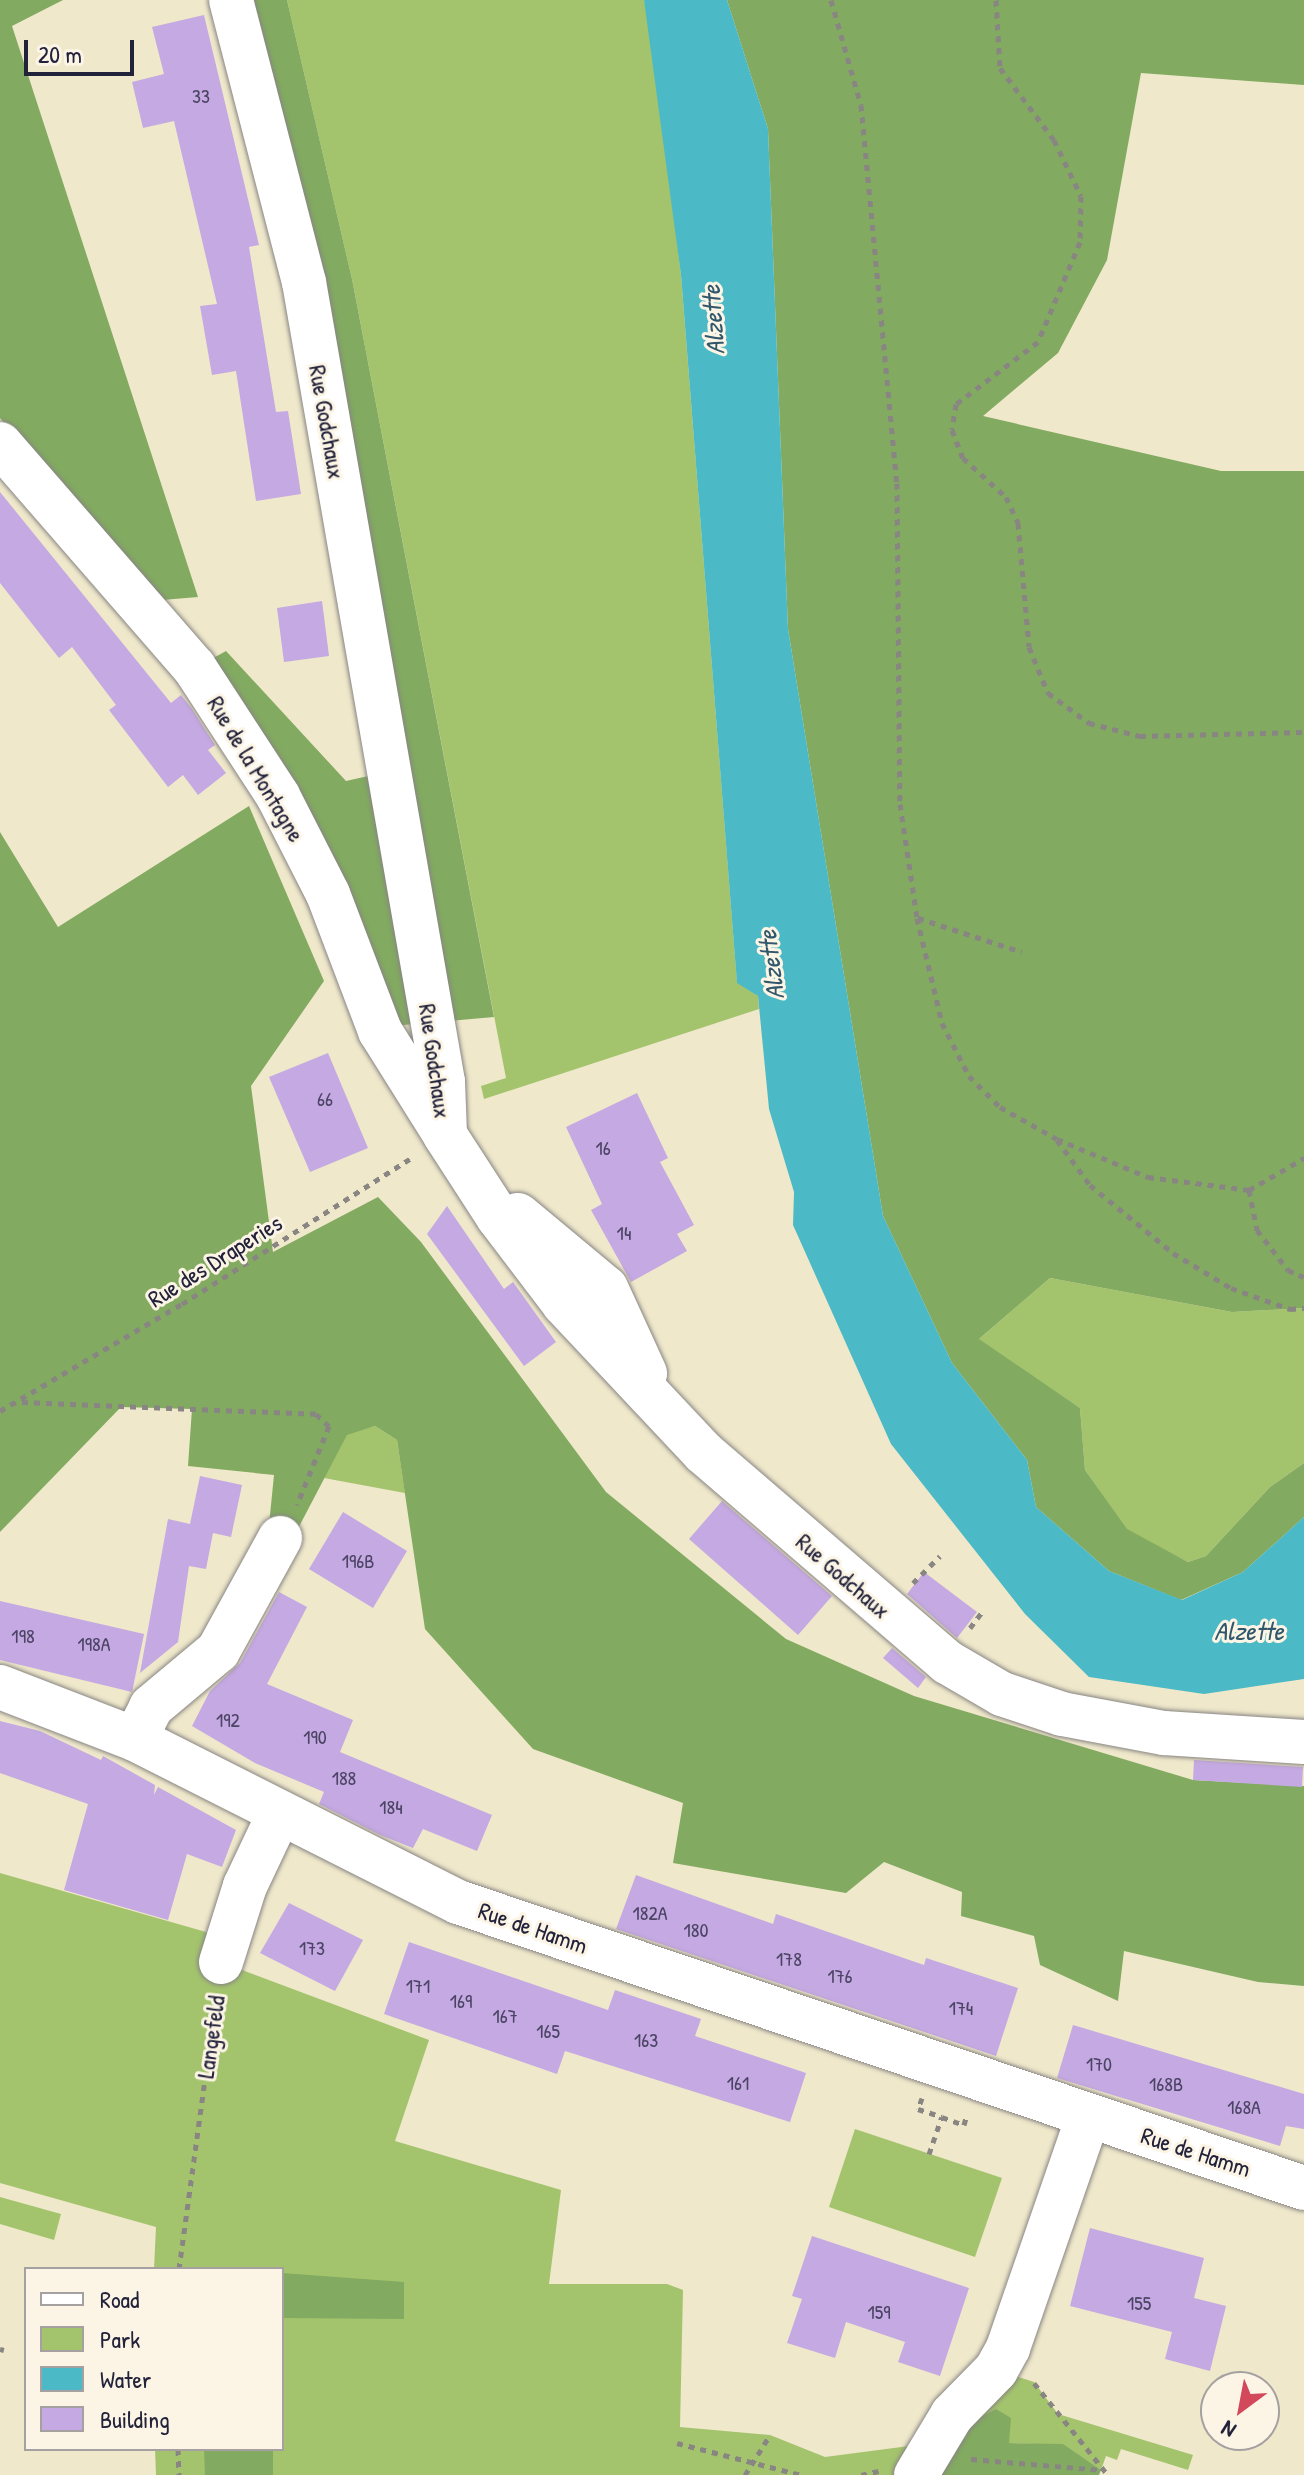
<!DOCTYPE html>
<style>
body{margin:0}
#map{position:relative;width:1304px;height:2475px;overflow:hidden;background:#efe8cb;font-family:"Patrick Hand",sans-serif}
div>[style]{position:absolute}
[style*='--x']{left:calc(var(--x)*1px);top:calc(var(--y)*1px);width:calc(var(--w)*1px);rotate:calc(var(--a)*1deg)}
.green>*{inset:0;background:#a3c46d}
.forest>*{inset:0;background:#82aa60}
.water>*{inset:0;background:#4cb9c6}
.building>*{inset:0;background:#c5a9e2}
.path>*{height:5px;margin-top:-2.5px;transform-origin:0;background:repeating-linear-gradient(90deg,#888583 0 6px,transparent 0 12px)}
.roads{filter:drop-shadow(0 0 2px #888583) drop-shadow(0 0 2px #888583)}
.minor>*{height:44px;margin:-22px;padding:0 22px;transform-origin:22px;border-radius:22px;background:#fff}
.major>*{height:44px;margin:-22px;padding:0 22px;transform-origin:22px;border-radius:22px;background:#fff}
span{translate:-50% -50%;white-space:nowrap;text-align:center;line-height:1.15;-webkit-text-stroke:6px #fcf5e5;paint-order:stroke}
.number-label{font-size:20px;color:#4b4465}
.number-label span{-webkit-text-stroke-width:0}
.street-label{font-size:24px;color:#22223b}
.water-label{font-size:26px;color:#31576c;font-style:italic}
.legend{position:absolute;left:24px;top:2267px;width:260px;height:184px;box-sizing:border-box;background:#fcf5e5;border:2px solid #a5a1a1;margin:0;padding:10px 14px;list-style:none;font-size:24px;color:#22223b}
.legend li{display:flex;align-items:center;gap:16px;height:40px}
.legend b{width:40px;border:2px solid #a5a1a1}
.north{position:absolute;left:1200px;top:2371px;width:80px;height:80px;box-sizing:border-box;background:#fcf5e5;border:2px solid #a5a1a1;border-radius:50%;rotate:212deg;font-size:22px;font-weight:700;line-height:32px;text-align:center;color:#22223b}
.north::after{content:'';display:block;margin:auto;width:28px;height:36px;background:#d1495b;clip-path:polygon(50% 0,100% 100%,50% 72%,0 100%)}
.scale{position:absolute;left:24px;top:40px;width:110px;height:36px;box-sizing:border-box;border:4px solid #22223b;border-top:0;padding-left:10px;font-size:24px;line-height:28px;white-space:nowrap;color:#22223b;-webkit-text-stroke:6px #fcf5e5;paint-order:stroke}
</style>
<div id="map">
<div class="green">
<div style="clip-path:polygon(287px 0,644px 0,653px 40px,681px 275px,737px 982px,758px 996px,759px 1009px,484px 1099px,481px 1086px,506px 1078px,352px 279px)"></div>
<div style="clip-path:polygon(1050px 1278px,1232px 1312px,1304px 1308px,1304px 1463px,1270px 1487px,1206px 1556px,1188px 1562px,1127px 1530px,1085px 1470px,1080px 1408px,978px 1340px)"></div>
<div style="clip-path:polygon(375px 1426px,397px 1440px,405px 1493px,324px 1478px,347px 1434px)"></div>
<div style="clip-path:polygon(0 1873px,206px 1932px,221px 1962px,429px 2040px,395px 2141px,561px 2190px,549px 2284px,667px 2284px,683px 2290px,680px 2427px,770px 2435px,825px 2457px,932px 2443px,996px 2370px,1034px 2382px,1058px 2414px,1193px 2455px,1188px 2470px,1121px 2449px,1117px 2460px,1106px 2456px,1101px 2470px,1063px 2445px,1009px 2443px,938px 2475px,156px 2475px,155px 2449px,282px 2449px,282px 2269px,154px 2269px,156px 2227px,0 2183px)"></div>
<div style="clip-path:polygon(855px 2129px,1002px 2178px,975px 2257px,829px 2207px)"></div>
<div style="clip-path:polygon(0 2197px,61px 2214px,54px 2240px,0 2224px)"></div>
</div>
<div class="forest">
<div style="clip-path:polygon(0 0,63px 0,12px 26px,198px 597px,162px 600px,0 418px)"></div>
<div style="clip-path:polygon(231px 0,287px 0,352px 279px,494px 1017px,392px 1026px,208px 661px,226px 651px,346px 781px,386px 772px)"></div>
<div style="clip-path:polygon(727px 0,1304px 0,1304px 85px,1141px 73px,1107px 260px,1058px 353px,983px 416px,1221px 471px,1304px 471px,1304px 1308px,1232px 1312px,1050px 1278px,979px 1339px,1080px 1408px,1085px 1470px,1127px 1529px,1188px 1562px,1206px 1556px,1270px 1487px,1304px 1463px,1304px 1517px,1243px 1572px,1181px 1600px,1109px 1571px,1036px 1507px,1027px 1460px,952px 1363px,883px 1216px,788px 629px,768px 129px)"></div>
<div style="clip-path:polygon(249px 806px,324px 981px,251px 1086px,273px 1252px,378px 1197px,421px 1242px,606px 1492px,786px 1639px,914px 1696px,1193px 1780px,1304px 1786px,1304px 1986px,1258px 1982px,1124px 1951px,1118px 2001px,1040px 1965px,1034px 1936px,961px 1916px,962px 1892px,884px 1862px,846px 1893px,673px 1863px,683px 1803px,533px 1749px,425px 1629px,397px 1440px,375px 1426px,347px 1435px,292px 1540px,268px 1535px,274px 1475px,188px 1466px,192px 1409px,121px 1407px,0 1532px,0 832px,58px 927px)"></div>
<div style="clip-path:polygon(282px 2273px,404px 2282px,404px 2319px,282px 2318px)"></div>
<div style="clip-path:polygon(996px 2409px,1011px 2418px,1009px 2443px,1063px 2444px,1101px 2470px,1099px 2475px,938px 2475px,964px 2426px)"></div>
<div style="clip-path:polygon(204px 2449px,273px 2449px,273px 2475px,205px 2475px)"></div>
</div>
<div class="water">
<div style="clip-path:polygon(644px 0,727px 0,768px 129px,788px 629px,883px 1216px,952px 1363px,1027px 1460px,1036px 1507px,1109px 1571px,1182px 1600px,1243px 1572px,1304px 1517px,1304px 1679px,1204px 1694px,1089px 1677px,1025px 1614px,891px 1444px,793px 1225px,794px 1192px,769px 1109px,758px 996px,737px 983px,681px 275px)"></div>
</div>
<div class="building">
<div style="clip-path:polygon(204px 15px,259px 245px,249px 247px,276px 412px,288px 411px,301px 494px,256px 501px,236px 371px,212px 375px,200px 306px,217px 304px,174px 121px,143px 128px,132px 82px,164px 74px,152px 27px)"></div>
<div style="clip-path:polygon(0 492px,171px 703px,181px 695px,192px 709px,215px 745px,208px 750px,226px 773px,198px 795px,183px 775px,168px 787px,109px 710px,116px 705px,72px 647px,59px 658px,0 583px)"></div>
<div style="clip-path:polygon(322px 601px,329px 656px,284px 662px,277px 608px)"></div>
<div style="clip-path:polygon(328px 1053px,368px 1148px,310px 1172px,269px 1077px)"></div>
<div style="clip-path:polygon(637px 1093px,668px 1158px,660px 1162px,694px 1225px,677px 1234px,687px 1251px,631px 1282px,591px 1210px,602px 1204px,566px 1127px)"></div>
<div style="clip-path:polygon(447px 1206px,504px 1289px,513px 1282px,556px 1342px,524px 1366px,427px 1234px)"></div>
<div style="clip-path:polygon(200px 1476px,242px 1485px,231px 1537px,213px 1533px,206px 1569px,189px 1566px,178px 1642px,140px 1673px,168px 1519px,190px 1524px)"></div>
<div style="clip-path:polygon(722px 1501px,832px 1596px,798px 1635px,689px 1539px)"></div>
<div style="clip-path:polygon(343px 1512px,407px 1551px,373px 1608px,309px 1569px)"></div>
<div style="clip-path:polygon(924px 1572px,977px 1612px,957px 1638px,907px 1594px)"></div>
<div style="clip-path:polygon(279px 1592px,307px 1607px,267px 1684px,353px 1720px,340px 1752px,492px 1815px,477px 1851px,423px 1829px,413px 1848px,380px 1835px,319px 1804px,324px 1792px,255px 1763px,192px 1726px,210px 1691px,240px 1663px)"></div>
<div style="clip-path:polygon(0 1601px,144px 1634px,132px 1692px,0 1660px)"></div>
<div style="clip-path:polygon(892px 1648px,926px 1677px,918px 1688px,883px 1658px)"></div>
<div style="clip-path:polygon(0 1721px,40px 1731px,101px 1760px,103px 1756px,155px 1785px,154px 1795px,158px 1787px,236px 1830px,222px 1867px,187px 1854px,168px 1920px,64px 1890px,88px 1804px,0 1773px)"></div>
<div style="clip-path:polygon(1194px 1760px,1303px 1767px,1302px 1787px,1193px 1780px)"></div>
<div style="clip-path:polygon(636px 1875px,773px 1924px,776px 1914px,924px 1965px,926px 1958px,1018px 1988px,996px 2056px,616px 1929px)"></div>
<div style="clip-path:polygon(289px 1903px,363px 1940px,335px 1991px,260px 1953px)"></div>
<div style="clip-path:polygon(409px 1942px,608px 2010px,615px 1990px,701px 2019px,695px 2036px,806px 2073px,790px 2122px,565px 2051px,557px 2074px,384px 2014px)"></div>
<div style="clip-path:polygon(1073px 2025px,1304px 2094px,1304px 2129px,1286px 2126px,1280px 2146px,1057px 2078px)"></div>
<div style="clip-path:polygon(1090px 2228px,1204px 2258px,1194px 2298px,1226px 2306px,1210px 2371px,1165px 2359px,1172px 2332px,1070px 2306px)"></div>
<div style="clip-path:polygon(812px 2236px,969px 2288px,940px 2376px,898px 2362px,905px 2342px,846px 2322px,835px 2358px,787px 2343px,802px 2299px,792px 2296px)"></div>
</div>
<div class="path">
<div style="--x:831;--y:0;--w:109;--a:74.1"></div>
<div style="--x:861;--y:105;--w:380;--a:84.6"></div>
<div style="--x:897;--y:483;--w:321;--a:89.5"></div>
<div style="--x:900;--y:804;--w:115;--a:81.5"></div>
<div style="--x:917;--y:918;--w:108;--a:76.6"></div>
<div style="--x:942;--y:1023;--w:59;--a:63"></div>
<div style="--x:969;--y:1076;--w:44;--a:45"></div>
<div style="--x:1000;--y:1107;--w:65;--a:29.3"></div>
<div style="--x:1057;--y:1139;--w:99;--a:22.7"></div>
<div style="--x:1148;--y:1177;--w:102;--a:7.3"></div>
<div style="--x:1249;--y:1190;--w:64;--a:-30.2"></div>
<div style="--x:996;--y:0;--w:68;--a:86.6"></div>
<div style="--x:1000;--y:68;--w:90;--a:53.1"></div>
<div style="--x:1054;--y:140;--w:62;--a:64.3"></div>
<div style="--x:1081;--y:196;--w:46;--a:91.2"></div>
<div style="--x:1080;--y:242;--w:108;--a:112.8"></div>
<div style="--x:1038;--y:342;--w:103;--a:142.9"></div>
<div style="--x:956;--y:404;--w:26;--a:99"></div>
<div style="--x:952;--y:430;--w:30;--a:69"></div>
<div style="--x:963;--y:458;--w:58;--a:42.2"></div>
<div style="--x:1006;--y:497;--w:29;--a:65"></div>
<div style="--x:1018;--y:523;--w:124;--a:84.9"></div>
<div style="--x:1029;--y:647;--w:50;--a:67.6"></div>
<div style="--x:1048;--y:693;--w:51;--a:36.2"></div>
<div style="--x:1089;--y:723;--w:53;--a:14.3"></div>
<div style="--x:1140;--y:736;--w:164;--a:-1.4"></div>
<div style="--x:918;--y:918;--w:109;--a:18.1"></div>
<div style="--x:1057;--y:1140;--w:56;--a:53.7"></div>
<div style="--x:1090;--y:1185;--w:107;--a:39.3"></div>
<div style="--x:1173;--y:1253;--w:68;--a:31.1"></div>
<div style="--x:1231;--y:1288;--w:63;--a:19.6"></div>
<div style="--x:1290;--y:1309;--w:14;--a:-4"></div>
<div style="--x:1249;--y:1190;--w:41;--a:78.7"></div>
<div style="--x:1257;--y:1230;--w:51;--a:52.2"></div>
<div style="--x:1288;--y:1270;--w:17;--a:24"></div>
<div style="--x:22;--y:1402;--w:294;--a:2.3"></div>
<div style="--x:316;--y:1414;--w:18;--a:43"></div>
<div style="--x:329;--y:1426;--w:85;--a:112.1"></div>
<div style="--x:0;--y:1411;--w:211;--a:-30.5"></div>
<div style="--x:182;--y:1304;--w:272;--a:-32.5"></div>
<div style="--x:913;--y:1583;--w:38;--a:-45"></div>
<div style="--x:970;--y:1628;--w:20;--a:-53"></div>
<div style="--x:922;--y:2098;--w:12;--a:110"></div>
<div style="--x:918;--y:2109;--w:25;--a:18"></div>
<div style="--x:929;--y:2154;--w:39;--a:-71"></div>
<div style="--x:942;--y:2117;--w:23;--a:20"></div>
<div style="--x:964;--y:2125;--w:11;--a:-75"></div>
<div style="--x:179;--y:2269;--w:274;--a:-82.2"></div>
<div style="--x:0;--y:2349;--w:4;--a:14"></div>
<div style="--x:1034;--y:2383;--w:118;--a:51.2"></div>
<div style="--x:677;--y:2443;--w:129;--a:14.4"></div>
<div style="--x:178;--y:2449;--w:26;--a:88"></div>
<div style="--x:971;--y:2459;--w:130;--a:4.8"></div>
<div style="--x:745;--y:2475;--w:47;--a:-58"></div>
<div style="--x:861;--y:2475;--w:18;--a:-13"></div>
</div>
<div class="roads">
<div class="minor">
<div style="--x:231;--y:0;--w:291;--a:75.5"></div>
<div style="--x:304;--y:282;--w:812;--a:80.14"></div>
<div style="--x:443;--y:1082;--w:53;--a:87.8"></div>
<div style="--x:445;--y:1135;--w:98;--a:57.1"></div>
<div style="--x:498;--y:1217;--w:109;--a:52.8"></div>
<div style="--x:564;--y:1304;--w:204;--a:46.8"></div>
<div style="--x:704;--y:1453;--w:321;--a:40.7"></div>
<div style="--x:947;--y:1662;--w:64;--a:30.2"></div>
<div style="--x:1002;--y:1694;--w:63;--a:18.4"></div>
<div style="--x:1062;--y:1714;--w:104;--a:10.6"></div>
<div style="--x:1164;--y:1733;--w:140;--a:3.7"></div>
<div style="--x:0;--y:444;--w:296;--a:49"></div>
<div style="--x:194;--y:667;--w:154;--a:56.9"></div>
<div style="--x:278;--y:796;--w:110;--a:63"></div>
<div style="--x:328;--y:894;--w:147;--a:69.2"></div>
<div style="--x:380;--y:1031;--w:117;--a:57.9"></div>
<div style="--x:518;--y:1215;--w:114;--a:39.7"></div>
<div style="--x:606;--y:1288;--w:94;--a:65.4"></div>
<div style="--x:135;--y:1739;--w:36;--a:-63"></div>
<div style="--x:151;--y:1707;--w:87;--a:-39.9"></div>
<div style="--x:218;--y:1651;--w:129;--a:-61.2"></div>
<div style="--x:221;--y:1962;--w:80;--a:-72.5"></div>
<div style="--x:245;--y:1886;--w:80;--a:-64.7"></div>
<div style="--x:916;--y:2475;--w:70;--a:-59"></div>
<div style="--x:952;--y:2415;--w:63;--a:-45.6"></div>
<div style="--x:996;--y:2370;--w:25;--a:-61"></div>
<div style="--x:1008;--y:2348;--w:244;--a:-70.9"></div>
</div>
<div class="major">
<div style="--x:0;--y:1687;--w:145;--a:21.1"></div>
<div style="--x:135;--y:1739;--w:362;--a:26.8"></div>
<div style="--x:458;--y:1902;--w:893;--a:18.68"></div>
</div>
</div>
<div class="number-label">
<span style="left:201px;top:95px">33</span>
<span style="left:325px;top:1098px">66</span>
<span style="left:603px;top:1147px">16</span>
<span style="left:624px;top:1232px">14</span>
<span style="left:358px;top:1560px">196B</span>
<span style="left:23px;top:1635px">198</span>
<span style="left:94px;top:1643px">198A</span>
<span style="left:228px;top:1719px">192</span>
<span style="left:315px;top:1736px">190</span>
<span style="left:344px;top:1777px">188</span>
<span style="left:391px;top:1806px">184</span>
<span style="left:650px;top:1912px">182A</span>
<span style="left:696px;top:1929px">180</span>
<span style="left:312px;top:1947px">173</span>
<span style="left:789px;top:1958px">178</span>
<span style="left:840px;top:1975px">176</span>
<span style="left:418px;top:1985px">171</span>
<span style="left:461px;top:2000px">169</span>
<span style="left:961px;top:2007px">174</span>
<span style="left:505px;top:2015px">167</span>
<span style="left:548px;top:2030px">165</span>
<span style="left:646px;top:2039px">163</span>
<span style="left:1099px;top:2063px">170</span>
<span style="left:738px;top:2082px">161</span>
<span style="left:1166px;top:2083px">168B</span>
<span style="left:1244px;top:2106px">168A</span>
<span style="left:1139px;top:2302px">155</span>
<span style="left:879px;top:2311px">159</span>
</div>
<div class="street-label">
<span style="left:327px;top:422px;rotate:80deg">Rue Godchaux</span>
<span style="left:256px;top:769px;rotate:59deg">Rue de la Montagne</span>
<span style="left:435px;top:1061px;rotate:82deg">Rue Godchaux</span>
<span style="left:215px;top:1261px;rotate:-32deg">Rue des Draperies</span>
<span style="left:843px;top:1576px;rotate:41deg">Rue Godchaux</span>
<span style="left:533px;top:1928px;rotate:19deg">Rue de Hamm</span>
<span style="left:211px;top:2037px;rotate:-82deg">Langefeld</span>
<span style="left:1196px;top:2152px;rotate:18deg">Rue de Hamm</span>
</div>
<div class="water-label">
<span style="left:713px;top:320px;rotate:-94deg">Alzette</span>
<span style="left:771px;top:965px;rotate:-97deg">Alzette</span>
<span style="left:1249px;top:1631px">Alzette</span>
</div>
<ul class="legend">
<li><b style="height:10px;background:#fff"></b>Road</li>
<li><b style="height:22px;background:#a3c46d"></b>Park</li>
<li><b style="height:22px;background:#4cb9c6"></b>Water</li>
<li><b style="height:22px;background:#c5a9e2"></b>Building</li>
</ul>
<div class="north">N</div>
<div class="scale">20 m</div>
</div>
